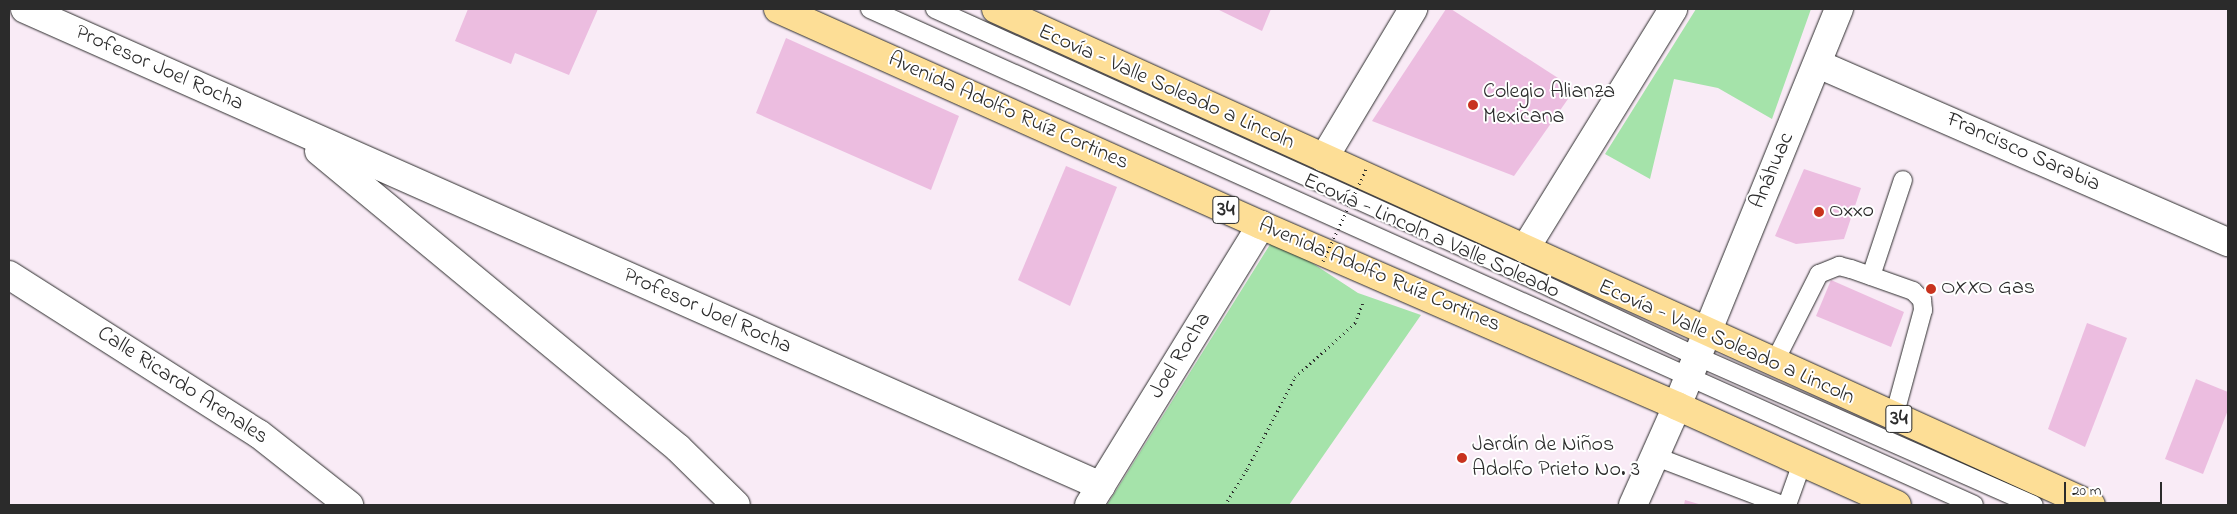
<!DOCTYPE html>
<meta charset="utf-8">
<style>
body{margin:0}
#map{position:relative;width:2237px;height:514px;overflow:hidden;background:#f9ebf6;font-family:"Indie Flower",sans-serif}
div>[style]{position:absolute}
[style*='--x']{left:calc(var(--x)*1px);top:calc(var(--y)*1px);width:calc(var(--w)*1px);rotate:calc(var(--a)*1deg)}
.green>*{inset:0;background:#a5e3aa}
.building>*{inset:0;background:#ecbde0}
.path>*{height:3px;margin-top:-1.5px;transform-origin:0;background:repeating-linear-gradient(90deg,#2b2b2b 0 1px,transparent 0 5px)}
.roads{filter:drop-shadow(0 0 1px #2b2b2b) drop-shadow(0 0 1px #2b2b2b)}
.lane>*{height:18px;margin:-9px;padding:0 9px;transform-origin:9px;border-radius:9px;background:#fff}
.street>*{height:28px;margin:-14px;padding:0 14px;transform-origin:14px;border-radius:14px;background:#fff}
.secondary>*{height:28px;margin:-14px;padding:0 14px;transform-origin:14px;border-radius:14px;background:#fff}
.primary>*{height:28px;margin:-14px;padding:0 14px;transform-origin:14px;border-radius:14px;background:#fdde96}
.path-bridge>*{height:3px;margin-top:-1.5px;transform-origin:0;background:repeating-linear-gradient(90deg,#2b2b2b 0 1px,transparent 0 5px)}
.dots>*{width:14px;height:14px;translate:-50% -50%;box-sizing:border-box;border:2px solid #fff;border-radius:50%}
span{translate:-50% -50%;white-space:nowrap;text-align:center;line-height:1.15;-webkit-text-stroke:4px #fff;paint-order:stroke}
.shield-label span{padding:1px 4px;background:#fff;border:1px solid;border-radius:4px;-webkit-text-stroke-width:0}
.shield-label{font-size:21px;color:#2b2b2b;font-weight:700}
.street-label{font-size:22px;color:#2b2b2b}
.poi-label{font-size:22px;color:#2b2b2b}
.left{translate:0 -50%;text-align:left}
.frame{position:absolute;inset:0;border:10px solid #2b2b2b;pointer-events:none}
.scale{position:absolute;left:2064px;top:482px;width:98px;height:22px;box-sizing:border-box;border:2px solid #2b2b2b;border-top:0;padding-left:6px;font-size:15px;line-height:18px;white-space:nowrap;color:#2b2b2b;-webkit-text-stroke:4px #fff;paint-order:stroke}
</style>
<div id="map">
<div class="green">
<div style="clip-path:polygon(1696px 9px,1811px 9px,1772px 119px,1718px 88px,1674px 79px,1650px 179px,1605px 154px)"></div>
<div style="clip-path:polygon(1274px 238px,1358px 293px,1421px 315px,1289px 505px,1107px 505px)"></div>
</div>
<div class="building">
<div style="clip-path:polygon(468px 9px,598px 9px,569px 75px,515px 53px,511px 64px,455px 41px)"></div>
<div style="clip-path:polygon(1217px 9px,1271px 9px,1262px 31px)"></div>
<div style="clip-path:polygon(1446px 9px,1451px 9px,1575px 89px,1514px 176px,1372px 121px)"></div>
<div style="clip-path:polygon(786px 38px,959px 116px,931px 190px,756px 113px)"></div>
<div style="clip-path:polygon(1066px 166px,1117px 187px,1070px 306px,1018px 280px)"></div>
<div style="clip-path:polygon(1804px 169px,1861px 188px,1844px 239px,1796px 244px,1775px 236px)"></div>
<div style="clip-path:polygon(1831px 280px,1904px 312px,1891px 347px,1816px 316px)"></div>
<div style="clip-path:polygon(2087px 323px,2127px 338px,2085px 447px,2048px 429px)"></div>
<div style="clip-path:polygon(2196px 379px,2228px 392px,2228px 410px,2203px 474px,2165px 459px)"></div>
<div style="clip-path:polygon(1685px 500px,1702px 505px,1684px 505px)"></div>
</div>
<div class="path">
<div style="--x:1225;--y:505;--w:42;--a:-58.6"></div>
<div style="--x:1247;--y:469;--w:104;--a:-62.4"></div>
<div style="--x:1295;--y:377;--w:81;--a:-42"></div>
<div style="--x:1355;--y:323;--w:22;--a:-69"></div>
</div>
<div class="roads">
<div class="lane">
<div style="--x:870;--y:9;--w:1210;--a:24.19"></div>
<div style="--x:935;--y:9;--w:634;--a:24.3"></div>
<div style="--x:1513;--y:270;--w:202;--a:25.2"></div>
<div style="--x:1696;--y:356;--w:369;--a:23.8"></div>
<div style="--x:1871;--y:276;--w:101;--a:-71.6"></div>
<div style="--x:1774;--y:363;--w:100;--a:-63.2"></div>
<div style="--x:1819;--y:274;--w:22;--a:-22"></div>
<div style="--x:1839;--y:266;--w:12;--a:14"></div>
<div style="--x:1851;--y:269;--w:66;--a:19.5"></div>
<div style="--x:1913;--y:291;--w:13;--a:45"></div>
<div style="--x:1922;--y:300;--w:10;--a:84"></div>
<div style="--x:1923;--y:310;--w:111;--a:105.2"></div>
<div style="--x:1654;--y:456;--w:137;--a:20.9"></div>
<div style="--x:1787;--y:505;--w:45;--a:-70.3"></div>
</div>
<div class="street">
<div style="--x:25;--y:9;--w:1177;--a:23.91"></div>
<div style="--x:1818;--y:64;--w:447;--a:23.5"></div>
<div style="--x:319;--y:151;--w:466;--a:39.6"></div>
<div style="--x:678;--y:448;--w:81;--a:44.5"></div>
<div style="--x:1324;--y:158;--w:174;--a:-59.1"></div>
<div style="--x:1525;--y:249;--w:282;--a:-58.3"></div>
<div style="--x:9;--y:275;--w:296;--a:32.5"></div>
<div style="--x:259;--y:434;--w:115;--a:38.3"></div>
<div style="--x:1089;--y:505;--w:329;--a:-58.4"></div>
<div style="--x:1633;--y:505;--w:108;--a:-66"></div>
</div>
<div class="secondary">
<div style="--x:1677;--y:406;--w:429;--a:-67.8"></div>
</div>
<div class="primary">
<div style="--x:778;--y:9;--w:529;--a:24.09"></div>
<div style="--x:1261;--y:225;--w:454;--a:23.5"></div>
<div style="--x:1677;--y:406;--w:241;--a:24.2"></div>
<div style="--x:996;--y:9;--w:1202;--a:24.37"></div>
</div>
</div>
<div class="path-bridge">
<div style="--x:1323;--y:261;--w:104;--a:-64.9"></div>
</div>
<div class="dots">
<div style="left:1473px;top:105px;background:#c8321e"></div>
<div style="left:1819px;top:212px;background:#c8321e"></div>
<div style="left:1931px;top:289px;background:#c8321e"></div>
<div style="left:1462px;top:458px;background:#c8321e"></div>
</div>
<div class="shield-label">
<span style="left:1226px;top:210px">34</span>
<span style="left:1899px;top:419px">34</span>
</div>
<div class="street-label">
<span style="left:159px;top:69px;rotate:24deg">Profesor Joel Rocha</span>
<span style="left:1166px;top:88px;rotate:24deg">Ecovía - Valle Soleado a Lincoln</span>
<span style="left:1008px;top:112px;rotate:24deg">Avenida Adolfo Ruíz Cortines</span>
<span style="left:2023px;top:153px;rotate:24deg">Francisco Sarabia</span>
<span style="left:1773px;top:171px;rotate:-67deg">Anáhuac</span>
<span style="left:1431px;top:237px;rotate:24deg">Ecovía - Lincoln a Valle Soleado</span>
<span style="left:1379px;top:276px;rotate:23deg">Avenida Adolfo Ruíz Cortines</span>
<span style="left:707px;top:312px;rotate:24deg">Profesor Joel Rocha</span>
<span style="left:1726px;top:343px;rotate:24deg">Ecovía - Valle Soleado a Lincoln</span>
<span style="left:1181px;top:356px;rotate:-58deg">Joel Rocha</span>
<span style="left:182px;top:386px;rotate:33deg">Calle Ricardo Arenales</span>
</div>
<div class="poi-label">
<span class="left" style="left:1483px;top:105px">Colegio Alianza<br>Mexicana</span>
<span class="left" style="left:1829px;top:212px">Oxxo</span>
<span class="left" style="left:1941px;top:289px">OXXO Gas</span>
<span class="left" style="left:1472px;top:458px">Jardín de Niños<br>Adolfo Prieto No. 3</span>
</div>
<div class="frame"></div>
<div class="scale">20 m</div>
</div>
